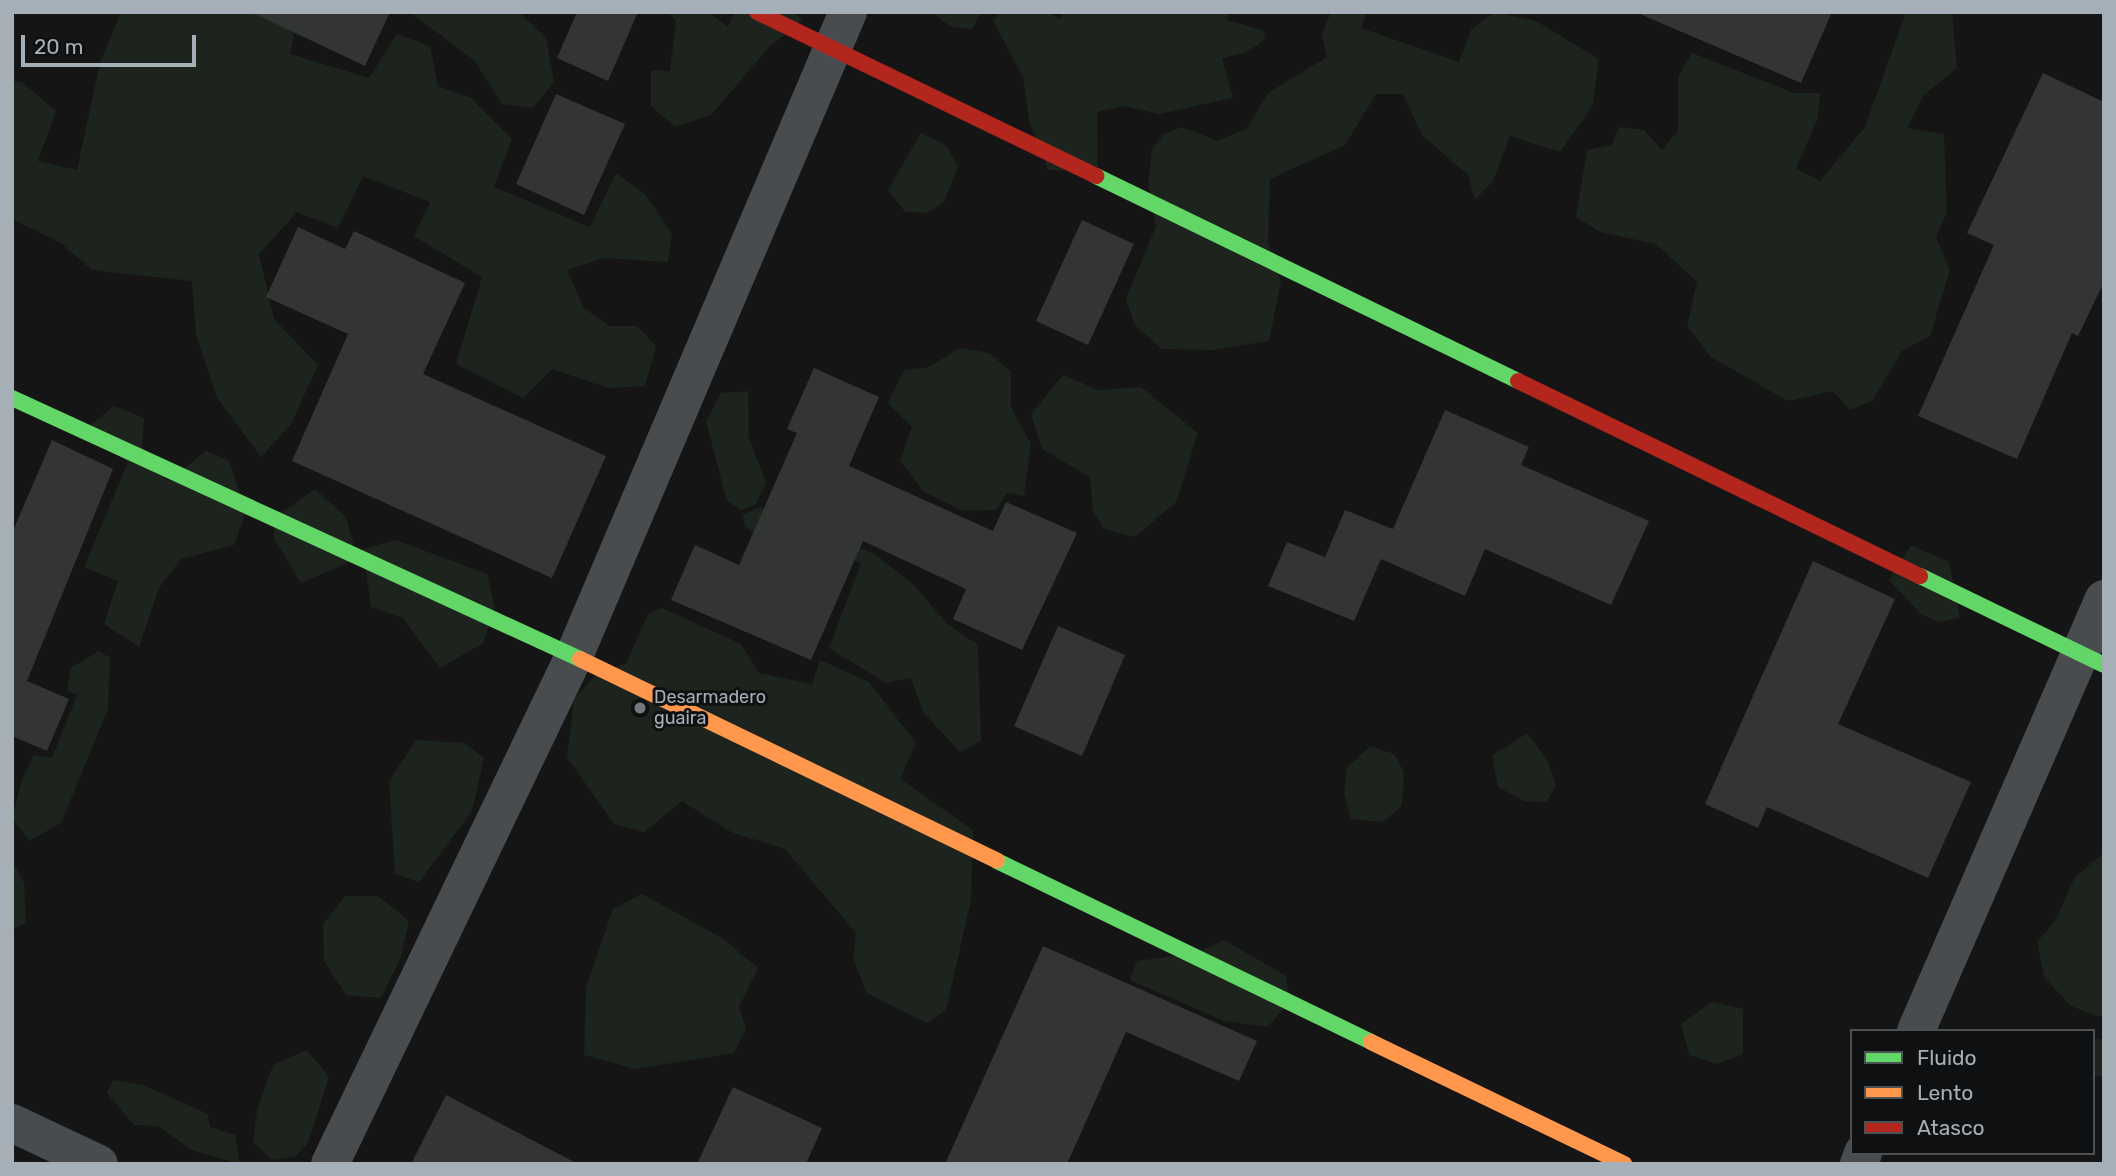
<!DOCTYPE html>
<style>
body{margin:0}
#map{position:relative;width:2116px;height:1176px;overflow:hidden;background:#151515;font-family:Rubik,sans-serif}
div>[style]{position:absolute}
[style*='--x']{left:calc(var(--x)*1px);top:calc(var(--y)*1px);width:calc(var(--w)*1px);rotate:calc(var(--a)*1deg)}
.green>*{inset:0;background:#1d241d}
.building>*{inset:0;background:#333434}
.street>*{height:38px;margin:-19px;padding:0 19px;transform-origin:19px;border-radius:19px;background:#494c4e}
.fast>*{height:16px;margin:-8px;padding:0 8px;transform-origin:8px;border-radius:8px;background:#63d668}
.slow>*{height:16px;margin:-8px;padding:0 8px;transform-origin:8px;border-radius:8px;background:#ff974d}
.jam>*{height:16px;margin:-8px;padding:0 8px;transform-origin:8px;border-radius:8px;background:#b3261e}
.dots>*{width:19px;height:19px;translate:-50% -50%;box-sizing:border-box;border:4px solid #0f1011;border-radius:50%}
span{translate:-50% -50%;white-space:nowrap;text-align:center;line-height:1.15;-webkit-text-stroke:6px #0f1011;paint-order:stroke}
.poi-label{font-size:18px;color:#a5afb7}
.left{translate:0 -50%;text-align:left}
.frame{position:absolute;inset:0;border:14px solid #a5afb7;pointer-events:none}
.legend{position:absolute;left:1850px;top:1029px;width:245px;height:126px;box-sizing:border-box;background:#0f1011;border:2px solid #4b5053;margin:0;padding:9px 12px;list-style:none;font-size:21px;color:#a5afb7}
.legend li{display:flex;align-items:center;gap:14px;height:35px}
.legend b{width:35px;border:2px solid #4b5053}
.scale{position:absolute;left:21px;top:35px;width:175px;height:32px;box-sizing:border-box;border:4px solid #a5afb7;border-top:0;padding-left:9px;font-size:21px;line-height:24px;white-space:nowrap;color:#a5afb7;-webkit-text-stroke:5px #0f1011;paint-order:stroke}
</style>
<div id="map">
<div class="green">
<div style="clip-path:polygon(121px 12px,299px 12px,290px 54px,369px 78px,397px 34px,430px 46px,438px 86px,471px 98px,512px 139px,494px 187px,590px 227px,616px 173px,645px 194px,672px 234px,668px 262px,603px 258px,567px 270px,584px 308px,609px 326px,637px 326px,656px 346px,645px 386px,608px 388px,552px 369px,523px 398px,456px 364px,482px 277px,414px 236px,430px 202px,363px 176px,338px 228px,297px 212px,259px 254px,274px 319px,318px 365px,291px 424px,261px 457px,217px 398px,196px 335px,192px 281px,92px 270px,61px 243px,12px 219px,12px 81px,22px 82px,56px 111px,38px 161px,77px 170px,100px 63px)"></div>
<div style="clip-path:polygon(410px 12px,519px 12px,546px 38px,554px 82px,533px 108px,502px 104px,474px 60px)"></div>
<div style="clip-path:polygon(668px 12px,709px 12px,728px 27px,735px 12px,794px 12px,802px 20px,769px 47px,711px 115px,675px 127px,651px 106px,651px 70px,670px 71px,676px 21px)"></div>
<div style="clip-path:polygon(931px 12px,981px 12px,972px 29px,951px 27px)"></div>
<div style="clip-path:polygon(1000px 12px,1049px 12px,1060px 19px,1064px 12px,1229px 12px,1227px 20px,1264px 31px,1265px 39px,1248px 52px,1222px 58px,1233px 98px,1159px 114px,1123px 106px,1097px 112px,1098px 170px,1048px 170px,1029px 121px,1023px 77px,993px 21px)"></div>
<div style="clip-path:polygon(1331px 12px,1367px 12px,1361px 28px,1459px 62px,1471px 30px,1494px 12px,1536px 21px,1599px 59px,1593px 105px,1560px 152px,1510px 136px,1493px 181px,1475px 200px,1468px 175px,1422px 135px,1403px 94px,1376px 94px,1345px 145px,1270px 179px,1268px 241px,1281px 282px,1269px 341px,1213px 350px,1162px 349px,1135px 325px,1126px 299px,1156px 226px,1148px 185px,1152px 149px,1164px 134px,1182px 127px,1218px 141px,1247px 128px,1268px 93px,1327px 57px,1322px 34px)"></div>
<div style="clip-path:polygon(1906px 12px,1952px 12px,1957px 68px,1923px 96px,1907px 128px,1944px 134px,1947px 212px,1936px 237px,1950px 270px,1930px 336px,1902px 351px,1872px 401px,1850px 410px,1833px 391px,1788px 401px,1711px 357px,1687px 326px,1697px 282px,1656px 244px,1600px 232px,1576px 217px,1587px 150px,1612px 145px,1619px 127px,1644px 130px,1662px 150px,1678px 131px,1678px 77px,1692px 53px,1794px 93px,1820px 93px,1818px 117px,1796px 169px,1820px 181px,1865px 127px)"></div>
<div style="clip-path:polygon(921px 133px,947px 146px,958px 167px,944px 202px,926px 213px,905px 212px,888px 190px)"></div>
<div style="clip-path:polygon(960px 348px,989px 353px,1011px 372px,1011px 407px,1031px 444px,1024px 496px,1007px 493px,996px 510px,963px 511px,923px 491px,900px 460px,912px 427px,888px 403px,904px 370px,929px 367px)"></div>
<div style="clip-path:polygon(1063px 375px,1098px 390px,1141px 387px,1198px 433px,1176px 502px,1135px 537px,1104px 529px,1093px 511px,1090px 477px,1042px 449px,1031px 414px)"></div>
<div style="clip-path:polygon(748px 391px,749px 438px,766px 483px,755px 505px,741px 510px,727px 501px,706px 422px,721px 393px)"></div>
<div style="clip-path:polygon(114px 406px,144px 418px,142px 452px,168px 481px,206px 451px,229px 461px,246px 512px,234px 545px,181px 559px,159px 588px,139px 647px,104px 624px,118px 581px,84px 567px,128px 462px,82px 431px)"></div>
<div style="clip-path:polygon(315px 489px,346px 517px,354px 546px,349px 562px,301px 583px,274px 538px,274px 518px)"></div>
<div style="clip-path:polygon(760px 507px,875px 554px,915px 586px,947px 624px,978px 645px,981px 741px,960px 752px,923px 712px,911px 678px,886px 683px,829px 648px,861px 563px,809px 542px,762px 541px,745px 526px,743px 515px)"></div>
<div style="clip-path:polygon(396px 540px,487px 574px,495px 608px,483px 643px,440px 668px,403px 618px,371px 607px,363px 549px)"></div>
<div style="clip-path:polygon(1911px 545px,1949px 562px,1960px 618px,1939px 622px,1921px 614px,1889px 580px)"></div>
<div style="clip-path:polygon(662px 608px,741px 644px,759px 673px,812px 684px,820px 660px,869px 682px,916px 743px,900px 779px,973px 830px,971px 900px,946px 1010px,927px 1023px,867px 993px,853px 959px,856px 933px,785px 849px,731px 832px,682px 801px,644px 832px,614px 824px,567px 757px,574px 700px,599px 671px,626px 664px,648px 614px)"></div>
<div style="clip-path:polygon(99px 651px,110px 658px,108px 709px,61px 823px,29px 841px,12px 818px,22px 780px,34px 755px,52px 758px,77px 695px,67px 690px,71px 668px)"></div>
<div style="clip-path:polygon(1527px 733px,1547px 759px,1556px 786px,1546px 802px,1524px 801px,1498px 787px,1492px 756px)"></div>
<div style="clip-path:polygon(416px 740px,465px 743px,484px 758px,472px 811px,419px 882px,395px 874px,389px 781px)"></div>
<div style="clip-path:polygon(1370px 746px,1394px 754px,1404px 772px,1402px 806px,1382px 822px,1351px 819px,1344px 794px,1347px 768px)"></div>
<div style="clip-path:polygon(2104px 853px,2104px 1015px,2096px 1016px,2071px 1006px,2044px 977px,2037px 942px,2055px 921px,2075px 877px)"></div>
<div style="clip-path:polygon(12px 860px,24px 883px,26px 923px,12px 929px)"></div>
<div style="clip-path:polygon(642px 894px,722px 938px,758px 968px,739px 1007px,746px 1029px,734px 1053px,635px 1069px,584px 1055px,586px 988px,613px 909px)"></div>
<div style="clip-path:polygon(345px 896px,378px 896px,409px 921px,401px 957px,381px 998px,346px 995px,324px 961px,323px 924px)"></div>
<div style="clip-path:polygon(1224px 940px,1286px 976px,1290px 1002px,1267px 1027px,1224px 1021px,1130px 980px,1137px 961px,1195px 953px)"></div>
<div style="clip-path:polygon(1712px 1002px,1743px 1009px,1743px 1054px,1717px 1064px,1689px 1055px,1681px 1024px)"></div>
<div style="clip-path:polygon(2093px 1038px,2104px 1040px,2104px 1076px,2093px 1076px)"></div>
<div style="clip-path:polygon(307px 1050px,329px 1077px,308px 1143px,295px 1157px,272px 1160px,253px 1142px,257px 1110px,273px 1065px)"></div>
<div style="clip-path:polygon(113px 1080px,143px 1085px,208px 1114px,210px 1127px,235px 1135px,240px 1164px,192px 1150px,158px 1126px,134px 1125px,107px 1093px)"></div>
</div>
<div class="building">
<div style="clip-path:polygon(251px 12px,390px 12px,365px 66px)"></div>
<div style="clip-path:polygon(577px 12px,638px 12px,608px 81px,557px 58px)"></div>
<div style="clip-path:polygon(1635px 12px,1832px 12px,1801px 83px)"></div>
<div style="clip-path:polygon(2043px 73px,2104px 102px,2104px 282px,2078px 336px,2072px 333px,2017px 459px,1918px 416px,1994px 245px,1967px 233px)"></div>
<div style="clip-path:polygon(556px 94px,625px 124px,584px 215px,516px 184px)"></div>
<div style="clip-path:polygon(1082px 220px,1134px 244px,1088px 345px,1036px 321px)"></div>
<div style="clip-path:polygon(298px 227px,345px 249px,354px 231px,465px 283px,423px 374px,606px 456px,552px 578px,292px 461px,348px 334px,266px 297px)"></div>
<div style="clip-path:polygon(814px 368px,879px 397px,849px 466px,993px 531px,1006px 502px,1077px 533px,1022px 650px,953px 619px,966px 589px,863px 541px,811px 660px,671px 600px,695px 545px,739px 565px,797px 433px,787px 429px)"></div>
<div style="clip-path:polygon(1445px 410px,1529px 447px,1521px 465px,1649px 521px,1611px 605px,1485px 549px,1465px 596px,1381px 559px,1354px 621px,1268px 586px,1287px 542px,1325px 557px,1345px 510px,1393px 529px)"></div>
<div style="clip-path:polygon(52px 440px,113px 469px,27px 681px,69px 699px,47px 751px,12px 736px,12px 533px)"></div>
<div style="clip-path:polygon(1813px 561px,1895px 599px,1838px 724px,1971px 782px,1928px 878px,1767px 807px,1758px 828px,1705px 804px)"></div>
<div style="clip-path:polygon(1058px 626px,1125px 655px,1082px 756px,1014px 726px)"></div>
<div style="clip-path:polygon(1043px 946px,1257px 1041px,1239px 1081px,1126px 1032px,1067px 1164px,945px 1164px)"></div>
<div style="clip-path:polygon(733px 1087px,822px 1128px,806px 1164px,697px 1164px)"></div>
<div style="clip-path:polygon(446px 1095px,578px 1164px,411px 1164px)"></div>
</div>
<div class="street">
<div style="--x:1916;--y:1031;--w:471;--a:-66.5"></div>
<div style="--x:12;--y:1123;--w:96;--a:25.2"></div>
<div style="--x:330;--y:1164;--w:564;--a:-64.34"></div>
<div style="--x:574;--y:656;--w:700;--a:-66.95"></div>
<div style="--x:1859;--y:1164;--w:12;--a:-70"></div>
</div>
<div class="fast">
<div style="--x:1096;--y:176;--w:469;--a:25.9"></div>
<div style="--x:12;--y:398;--w:625;--a:24.68"></div>
<div style="--x:1920;--y:576;--w:204;--a:25.8"></div>
<div style="--x:997;--y:861;--w:415;--a:25.8"></div>
</div>
<div class="slow">
<div style="--x:580;--y:659;--w:463;--a:25.8"></div>
<div style="--x:1371;--y:1042;--w:281;--a:25.7"></div>
</div>
<div class="jam">
<div style="--x:757;--y:12;--w:377;--a:25.8"></div>
<div style="--x:1518;--y:381;--w:447;--a:25.9"></div>
</div>
<div class="dots">
<div style="left:640px;top:708px;background:#73797e"></div>
</div>
<div class="poi-label">
<span class="left" style="left:654px;top:708px">Desarmadero<br>guaira</span>
</div>
<div class="frame"></div>
<ul class="legend">
<li><b style="height:9px;background:#63d668"></b>Fluido</li>
<li><b style="height:9px;background:#ff974d"></b>Lento</li>
<li><b style="height:9px;background:#b3261e"></b>Atasco</li>
</ul>
<div class="scale">20 m</div>
</div>
